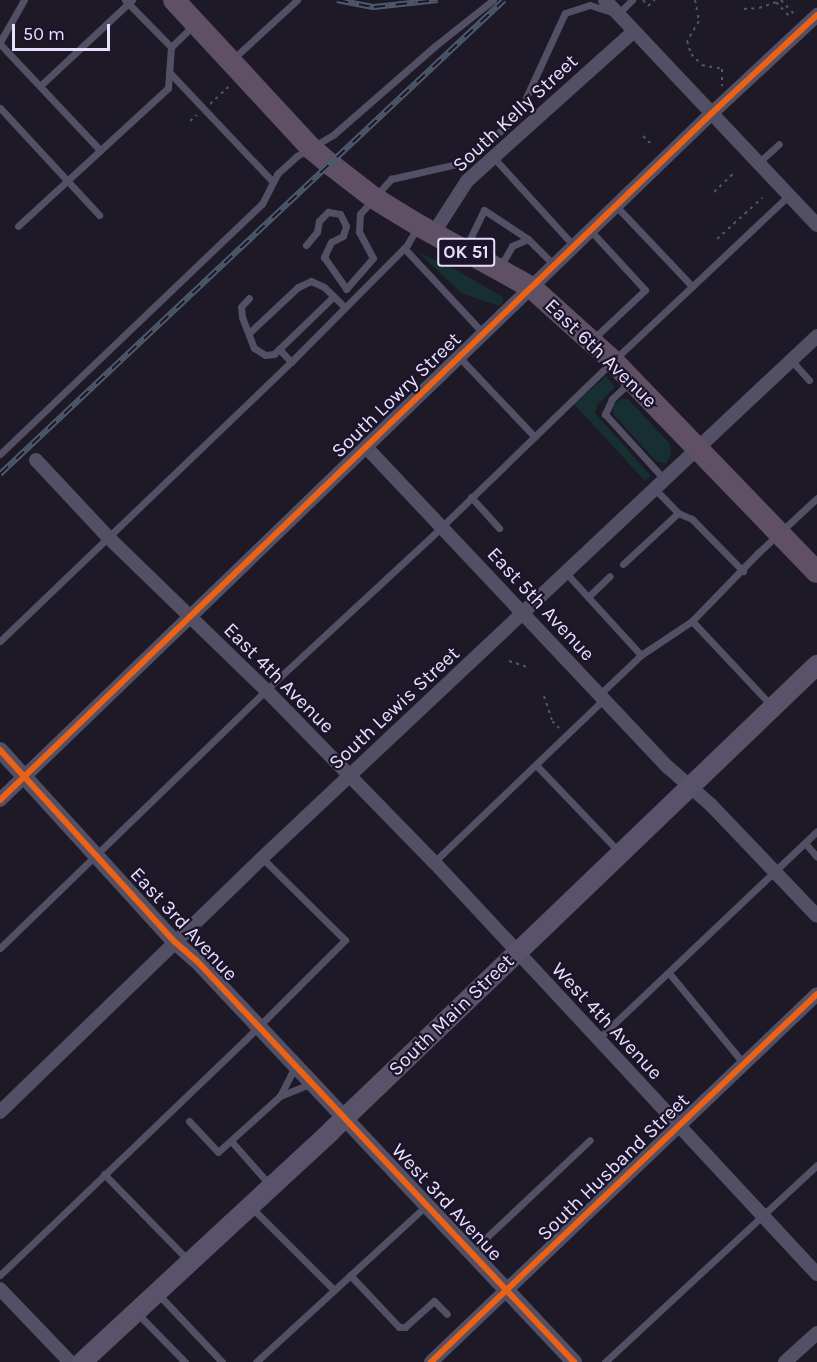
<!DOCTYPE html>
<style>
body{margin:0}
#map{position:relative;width:817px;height:1362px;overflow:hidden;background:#1d1926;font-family:Karla,sans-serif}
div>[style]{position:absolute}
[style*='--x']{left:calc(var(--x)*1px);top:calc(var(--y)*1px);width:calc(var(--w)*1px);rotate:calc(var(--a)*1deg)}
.green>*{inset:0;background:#182f32}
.path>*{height:2px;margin-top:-1px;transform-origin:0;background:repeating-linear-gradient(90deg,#4f5766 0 3px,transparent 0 7.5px)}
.service>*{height:7px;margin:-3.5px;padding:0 3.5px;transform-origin:3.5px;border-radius:3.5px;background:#534f65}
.minor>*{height:14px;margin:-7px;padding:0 7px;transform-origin:7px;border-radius:7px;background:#534f65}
.tertiary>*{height:16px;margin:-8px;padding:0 8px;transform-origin:8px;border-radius:8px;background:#534f65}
.secondary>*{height:20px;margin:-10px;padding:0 10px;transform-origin:10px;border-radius:10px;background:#58536b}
.trunk>*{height:22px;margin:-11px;padding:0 11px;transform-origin:11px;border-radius:11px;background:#605066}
.rail>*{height:6px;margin-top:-3px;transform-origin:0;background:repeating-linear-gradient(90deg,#1b142b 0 11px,#4d5a6d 0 22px);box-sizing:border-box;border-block:2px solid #4d5a6d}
.cycleway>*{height:6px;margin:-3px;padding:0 3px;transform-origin:3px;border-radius:3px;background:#ea6118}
span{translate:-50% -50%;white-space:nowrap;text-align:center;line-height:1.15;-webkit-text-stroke:4.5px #1b142b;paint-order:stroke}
.shield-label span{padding:2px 4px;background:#1b142b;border:2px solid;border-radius:4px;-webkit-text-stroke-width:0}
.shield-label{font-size:18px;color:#e7e0fc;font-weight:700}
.street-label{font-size:20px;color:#e7e0fc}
.scale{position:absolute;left:12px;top:24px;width:98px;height:27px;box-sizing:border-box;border:3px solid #e7e0fc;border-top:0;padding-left:8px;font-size:18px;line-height:21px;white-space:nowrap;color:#e7e0fc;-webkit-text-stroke:4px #1b142b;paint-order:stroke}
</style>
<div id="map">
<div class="green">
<div style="clip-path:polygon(418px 252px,460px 272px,503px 297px,503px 302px,499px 306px,461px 293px)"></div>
<div style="clip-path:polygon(606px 376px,615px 387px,598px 404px,595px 413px,651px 476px,645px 481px,574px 404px)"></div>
<div style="clip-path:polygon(620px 399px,628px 399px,670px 444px,671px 454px,666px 464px,656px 461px,613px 414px,613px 406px)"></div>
</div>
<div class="path">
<div style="--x:643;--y:0;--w:8;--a:50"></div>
<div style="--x:648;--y:6;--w:9;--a:-41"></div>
<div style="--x:695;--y:0;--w:21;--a:79"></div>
<div style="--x:699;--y:21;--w:23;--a:121"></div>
<div style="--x:687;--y:41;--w:14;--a:73"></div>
<div style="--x:691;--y:54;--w:16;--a:45"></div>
<div style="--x:702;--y:65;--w:20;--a:11"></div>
<div style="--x:722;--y:69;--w:17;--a:90"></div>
<div style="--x:781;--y:0;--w:19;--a:47"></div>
<div style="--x:744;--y:9;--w:15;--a:-4"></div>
<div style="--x:759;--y:8;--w:18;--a:-19"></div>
<div style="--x:776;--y:2;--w:22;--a:47"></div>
<div style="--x:210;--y:104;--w:25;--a:-43"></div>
<div style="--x:190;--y:121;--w:9;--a:-41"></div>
<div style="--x:643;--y:136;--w:10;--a:45"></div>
<div style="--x:714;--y:192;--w:30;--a:-44"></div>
<div style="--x:717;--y:239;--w:61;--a:-42.3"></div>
<div style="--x:509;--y:661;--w:20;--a:18"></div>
<div style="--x:544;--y:696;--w:26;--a:72"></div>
<div style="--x:552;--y:721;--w:10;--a:45"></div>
</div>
<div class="service">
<div style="--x:125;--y:0;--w:66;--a:45.6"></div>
<div style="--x:0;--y:42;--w:48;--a:-60.3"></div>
<div style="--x:0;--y:44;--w:146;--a:46.7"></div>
<div style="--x:234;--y:58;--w:86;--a:-42.6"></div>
<div style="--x:169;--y:72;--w:151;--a:46.6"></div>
<div style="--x:40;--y:86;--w:126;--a:-43.1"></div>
<div style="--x:0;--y:108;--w:146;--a:47.2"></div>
<div style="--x:493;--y:157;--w:122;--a:47.7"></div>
<div style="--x:758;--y:163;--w:28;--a:-42"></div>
<div style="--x:616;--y:206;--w:110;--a:46.5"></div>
<div style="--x:18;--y:226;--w:204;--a:-42.6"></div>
<div style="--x:168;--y:88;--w:41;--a:-85.8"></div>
<div style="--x:171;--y:47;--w:32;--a:-44"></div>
<div style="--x:591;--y:231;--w:80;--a:47.5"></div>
<div style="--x:645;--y:290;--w:71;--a:136.7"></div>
<div style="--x:306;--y:245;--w:17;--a:-50"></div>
<div style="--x:317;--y:232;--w:11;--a:-80"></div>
<div style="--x:319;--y:221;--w:13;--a:-45"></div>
<div style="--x:328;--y:212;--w:12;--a:9"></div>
<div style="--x:340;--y:214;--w:13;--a:63"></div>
<div style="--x:346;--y:226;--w:10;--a:107"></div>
<div style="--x:343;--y:236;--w:13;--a:153"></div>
<div style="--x:331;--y:242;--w:17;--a:115"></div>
<div style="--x:324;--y:257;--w:39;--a:55"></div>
<div style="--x:346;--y:289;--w:41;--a:-48.9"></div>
<div style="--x:373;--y:258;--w:30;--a:-118"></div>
<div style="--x:359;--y:232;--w:18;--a:-87"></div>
<div style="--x:360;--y:214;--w:47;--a:-48.5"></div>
<div style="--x:391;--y:179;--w:77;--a:-12.8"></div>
<div style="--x:466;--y:162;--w:70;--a:-42.1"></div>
<div style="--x:518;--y:115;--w:112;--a:-65.3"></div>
<div style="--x:565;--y:13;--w:26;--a:-18"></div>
<div style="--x:590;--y:5;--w:29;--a:18"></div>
<div style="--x:618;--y:14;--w:20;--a:-45"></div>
<div style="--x:466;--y:247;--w:41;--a:-64.1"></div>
<div style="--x:484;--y:210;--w:53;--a:33.4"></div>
<div style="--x:528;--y:239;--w:38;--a:45"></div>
<div style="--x:404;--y:248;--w:117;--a:47.1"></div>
<div style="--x:500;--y:267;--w:24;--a:-60"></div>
<div style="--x:512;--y:246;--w:17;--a:-24"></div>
<div style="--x:249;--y:298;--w:12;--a:132"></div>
<div style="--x:241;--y:307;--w:10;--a:84"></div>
<div style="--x:242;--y:317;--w:33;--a:69"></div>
<div style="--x:254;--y:348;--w:13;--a:32"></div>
<div style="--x:265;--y:355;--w:9;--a:-6"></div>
<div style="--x:274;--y:354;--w:83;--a:-44"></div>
<div style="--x:249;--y:333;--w:67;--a:-43.2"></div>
<div style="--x:298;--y:287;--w:14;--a:-25"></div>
<div style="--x:311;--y:281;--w:14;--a:25"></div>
<div style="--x:324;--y:287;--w:29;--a:44"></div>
<div style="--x:279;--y:349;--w:18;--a:47"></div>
<div style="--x:459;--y:357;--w:110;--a:46.5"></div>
<div style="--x:791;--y:360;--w:27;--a:48"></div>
<div style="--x:630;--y:382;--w:25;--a:137"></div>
<div style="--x:612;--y:399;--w:17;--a:115"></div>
<div style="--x:605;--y:414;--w:88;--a:47.8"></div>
<div style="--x:0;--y:454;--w:362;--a:-43.7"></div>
<div style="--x:262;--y:204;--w:34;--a:-63"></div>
<div style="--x:277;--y:174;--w:27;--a:-42"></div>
<div style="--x:297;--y:156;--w:42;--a:-30.3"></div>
<div style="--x:333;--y:135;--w:135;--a:-41.1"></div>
<div style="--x:435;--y:46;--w:74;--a:-38.4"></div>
<div style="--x:654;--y:488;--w:35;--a:46"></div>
<div style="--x:678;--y:513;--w:15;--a:23"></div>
<div style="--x:692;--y:519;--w:73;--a:45.6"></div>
<div style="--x:471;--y:497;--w:42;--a:47.9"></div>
<div style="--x:623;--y:564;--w:75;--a:-42.8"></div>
<div style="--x:566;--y:573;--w:111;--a:47.6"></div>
<div style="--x:588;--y:597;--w:30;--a:-44"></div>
<div style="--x:692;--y:621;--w:115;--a:46.8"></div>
<div style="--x:0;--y:641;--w:403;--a:-43.8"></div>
<div style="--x:291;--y:362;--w:165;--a:-45.2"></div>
<div style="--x:407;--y:245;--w:20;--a:-60"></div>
<div style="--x:600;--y:694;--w:57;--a:-43.6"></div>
<div style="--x:641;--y:655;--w:61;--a:-33.7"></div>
<div style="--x:692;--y:621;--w:95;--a:-45.9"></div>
<div style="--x:758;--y:553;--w:81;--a:-43"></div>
<div style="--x:536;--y:765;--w:122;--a:46.3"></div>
<div style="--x:805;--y:843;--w:18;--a:49"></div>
<div style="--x:434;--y:862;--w:236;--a:-43.8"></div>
<div style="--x:0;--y:948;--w:391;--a:-44.1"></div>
<div style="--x:281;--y:676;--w:200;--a:-42.8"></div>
<div style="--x:428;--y:540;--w:257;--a:-44.1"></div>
<div style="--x:613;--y:361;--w:242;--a:-43.3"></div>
<div style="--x:669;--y:973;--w:118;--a:50.5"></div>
<div style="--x:598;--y:1039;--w:302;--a:-43.5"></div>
<div style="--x:280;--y:1096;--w:32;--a:-22"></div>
<div style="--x:189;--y:1121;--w:42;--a:46.9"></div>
<div style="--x:218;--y:1152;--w:84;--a:-42.1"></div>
<div style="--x:280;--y:1096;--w:33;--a:-63"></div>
<div style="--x:231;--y:1141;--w:57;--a:48.5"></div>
<div style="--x:104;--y:1174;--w:120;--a:45.7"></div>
<div style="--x:252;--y:1208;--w:116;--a:45"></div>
<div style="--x:471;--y:1252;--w:163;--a:-43.3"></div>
<div style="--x:0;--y:1275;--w:338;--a:-43.8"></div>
<div style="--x:244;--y:1041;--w:143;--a:-45"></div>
<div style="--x:345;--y:940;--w:117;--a:-135.3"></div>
<div style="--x:350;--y:1275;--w:71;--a:46.7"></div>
<div style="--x:399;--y:1327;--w:6;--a:0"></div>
<div style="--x:405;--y:1327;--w:39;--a:-42"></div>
<div style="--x:434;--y:1301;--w:18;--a:45"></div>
<div style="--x:158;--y:1294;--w:93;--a:46.7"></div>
<div style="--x:136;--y:1312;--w:70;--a:45.6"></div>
<div style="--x:256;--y:1362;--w:232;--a:-42.6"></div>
<div style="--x:605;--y:1362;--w:289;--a:-42.9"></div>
</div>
<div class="minor">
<div style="--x:605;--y:0;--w:309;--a:46.7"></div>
<div style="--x:433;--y:234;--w:63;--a:-57.3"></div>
<div style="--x:467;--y:181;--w:224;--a:-41.9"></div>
<div style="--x:366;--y:447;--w:441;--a:46.7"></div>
<div style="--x:669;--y:768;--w:56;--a:41.4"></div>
<div style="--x:711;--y:805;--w:153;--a:46.3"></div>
<div style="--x:36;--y:460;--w:107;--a:46.9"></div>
<div style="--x:109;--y:538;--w:219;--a:44.1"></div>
<div style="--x:266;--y:690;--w:240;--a:45.7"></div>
<div style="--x:434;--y:862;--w:563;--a:47.09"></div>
<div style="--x:0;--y:800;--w:989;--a:-43.98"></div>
<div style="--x:712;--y:113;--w:144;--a:-43"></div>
<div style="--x:0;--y:1112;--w:365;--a:-44.1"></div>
<div style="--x:262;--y:858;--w:762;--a:-43.24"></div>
<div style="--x:0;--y:1289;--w:101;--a:46.2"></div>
<div style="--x:431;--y:1362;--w:533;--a:-43.63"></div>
<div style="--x:785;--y:1362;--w:43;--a:-42.2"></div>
</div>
<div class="tertiary">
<div style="--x:0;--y:750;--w:260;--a:47.7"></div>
<div style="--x:175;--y:942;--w:28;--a:41"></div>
<div style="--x:196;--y:960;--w:552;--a:46.76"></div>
</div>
<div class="secondary">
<div style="--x:82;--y:1362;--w:338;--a:-42.8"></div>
<div style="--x:330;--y:1132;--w:675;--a:-43.8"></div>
</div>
<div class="trunk">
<div style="--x:174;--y:0;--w:203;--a:47.2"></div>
<div style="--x:312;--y:149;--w:23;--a:40"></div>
<div style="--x:330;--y:164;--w:56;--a:37.7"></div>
<div style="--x:374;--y:198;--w:52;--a:31.5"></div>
<div style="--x:418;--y:225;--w:130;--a:28.9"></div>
<div style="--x:532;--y:288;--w:109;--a:42"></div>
<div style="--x:613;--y:361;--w:293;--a:46"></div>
</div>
<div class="rail">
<div style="--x:337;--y:0;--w:38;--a:11"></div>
<div style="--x:374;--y:7;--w:64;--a:-6.2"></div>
<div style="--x:0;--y:474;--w:692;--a:-43.24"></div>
</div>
<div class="cycleway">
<div style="--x:0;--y:750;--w:260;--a:47.7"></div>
<div style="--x:175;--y:942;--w:28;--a:41"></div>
<div style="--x:196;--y:960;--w:552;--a:46.76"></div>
<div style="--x:0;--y:800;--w:989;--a:-43.98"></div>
<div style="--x:712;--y:113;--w:144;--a:-43"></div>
<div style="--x:431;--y:1362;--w:533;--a:-43.63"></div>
</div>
<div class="shield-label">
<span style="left:466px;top:252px">OK 51</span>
</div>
<div class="street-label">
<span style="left:515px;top:113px;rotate:-43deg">South Kelly Street</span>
<span style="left:601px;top:353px;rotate:44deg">East 6th Avenue</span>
<span style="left:396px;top:395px;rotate:-44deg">South Lowry Street</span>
<span style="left:541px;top:604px;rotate:47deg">East 5th Avenue</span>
<span style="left:279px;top:678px;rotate:45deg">East 4th Avenue</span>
<span style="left:394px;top:708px;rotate:-43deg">South Lewis Street</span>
<span style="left:184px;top:924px;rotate:47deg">East 3rd Avenue</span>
<span style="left:451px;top:1015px;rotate:-44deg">South Main Street</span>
<span style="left:607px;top:1021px;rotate:47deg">West 4th Avenue</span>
<span style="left:613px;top:1167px;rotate:-44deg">South Husband Street</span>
<span style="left:447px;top:1202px;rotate:47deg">West 3rd Avenue</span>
</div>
<div class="scale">50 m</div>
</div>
